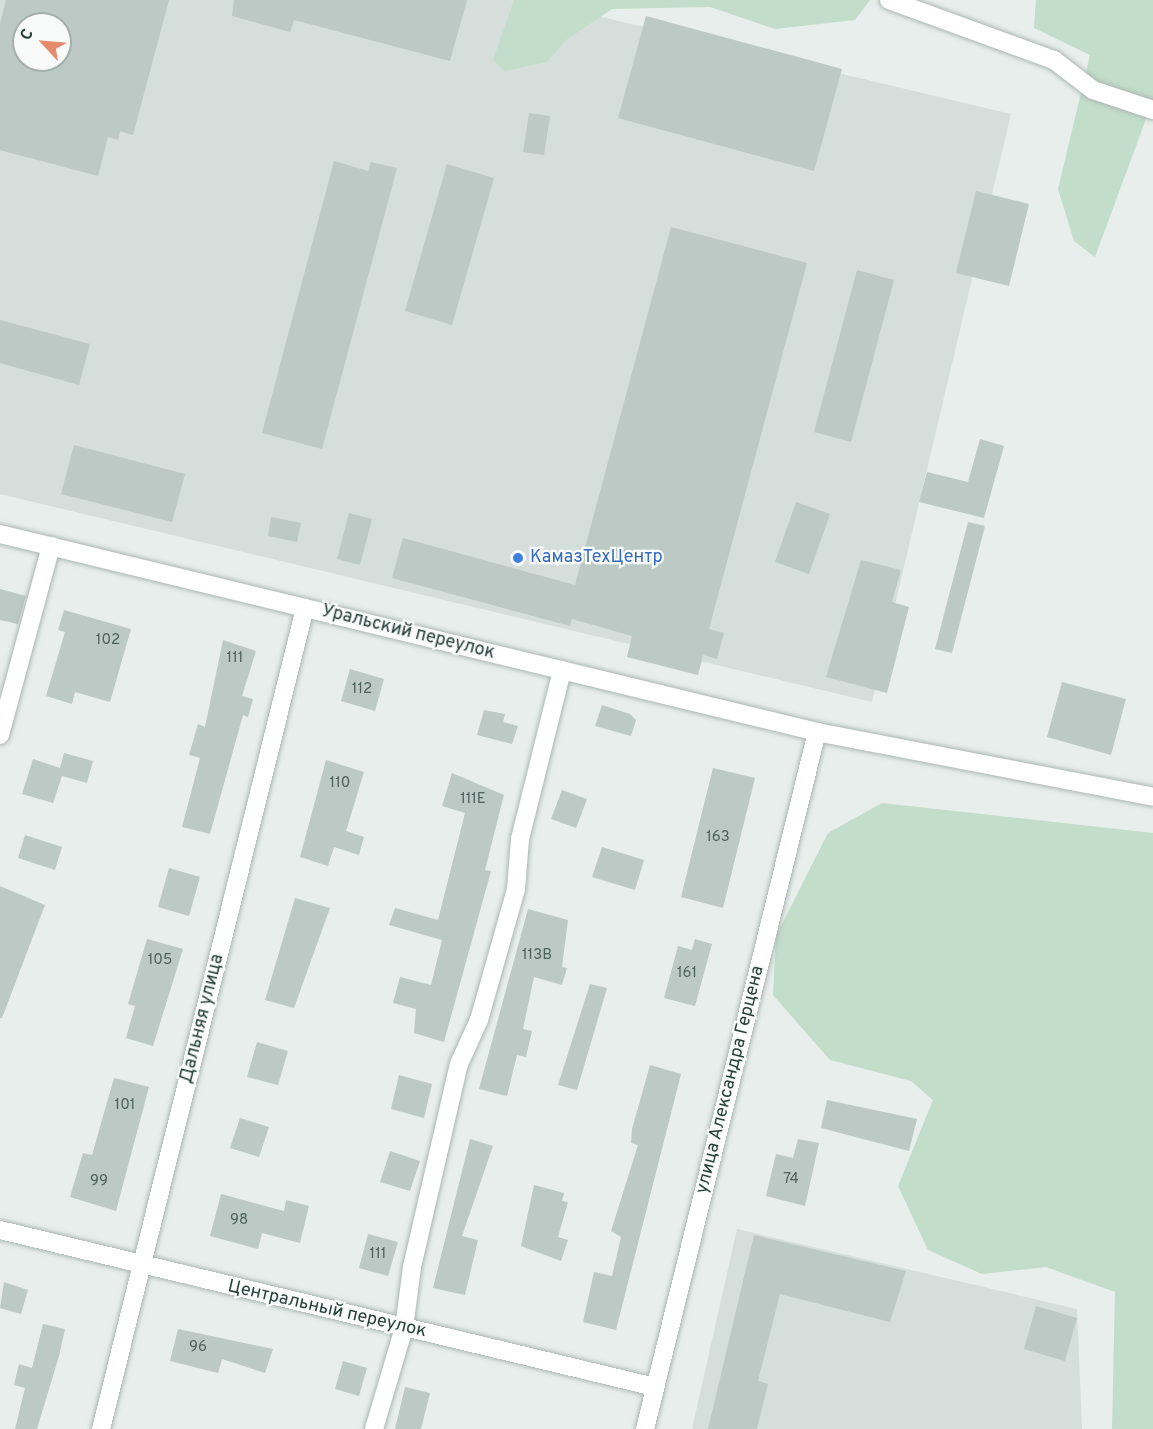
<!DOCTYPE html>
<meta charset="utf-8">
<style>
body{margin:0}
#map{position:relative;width:1153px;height:1429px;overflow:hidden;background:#e7eeeb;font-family:Overpass,sans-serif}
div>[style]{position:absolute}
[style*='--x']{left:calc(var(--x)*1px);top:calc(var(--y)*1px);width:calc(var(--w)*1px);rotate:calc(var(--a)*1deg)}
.built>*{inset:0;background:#d5deda}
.green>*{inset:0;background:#c2ddc9}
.building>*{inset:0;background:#bcc9c4}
.roads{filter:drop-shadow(0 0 2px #aab6b2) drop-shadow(0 0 2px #aab6b2)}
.minor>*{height:18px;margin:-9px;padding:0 9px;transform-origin:9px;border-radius:9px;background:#fff}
.dots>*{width:16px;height:16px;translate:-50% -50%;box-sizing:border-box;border:3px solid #f7faf9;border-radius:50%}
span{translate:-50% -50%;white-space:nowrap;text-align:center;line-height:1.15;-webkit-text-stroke:4.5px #f7faf9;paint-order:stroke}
.number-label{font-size:15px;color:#4c625c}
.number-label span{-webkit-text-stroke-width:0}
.shop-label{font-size:18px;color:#366cbe}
.left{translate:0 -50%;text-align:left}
.street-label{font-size:18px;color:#273f39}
.north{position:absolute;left:12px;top:12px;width:60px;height:60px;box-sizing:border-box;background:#f7faf9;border:2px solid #a4afac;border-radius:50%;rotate:296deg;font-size:16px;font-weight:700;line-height:24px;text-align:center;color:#273f39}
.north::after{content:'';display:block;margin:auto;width:21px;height:27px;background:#e68c6d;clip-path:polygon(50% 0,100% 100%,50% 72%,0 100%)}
</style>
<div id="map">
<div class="built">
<div style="clip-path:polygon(evenodd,0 0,530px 0,1011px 114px,872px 702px,0 494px,0 0,24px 24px,60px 24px,60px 60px,24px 60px,24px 24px)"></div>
<div style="clip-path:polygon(737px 1229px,1077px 1309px,1082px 1429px,692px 1429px)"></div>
</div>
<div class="green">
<div style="clip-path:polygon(514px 0,870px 0,855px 20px,775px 29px,710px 7px,612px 9px,566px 40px,547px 62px,505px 71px,493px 60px)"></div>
<div style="clip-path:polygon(1036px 0,1153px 0,1153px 100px,1095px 257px,1074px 241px,1058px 189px,1090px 55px,1034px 28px)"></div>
<div style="clip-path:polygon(882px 803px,1153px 833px,1153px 1429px,1112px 1429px,1115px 1292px,1046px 1267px,982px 1274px,928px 1250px,898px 1186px,933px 1100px,911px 1081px,830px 1060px,773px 995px,776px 936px,828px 833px)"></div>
</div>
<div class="building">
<div style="clip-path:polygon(evenodd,6px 0,169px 0,133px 135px,120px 131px,118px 140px,108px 137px,98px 176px,0 150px,0 23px,6px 0,24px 24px,60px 24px,60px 60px,24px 60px,24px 24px)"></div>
<div style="clip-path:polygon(234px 0,467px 0,450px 61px,294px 20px,290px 32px,232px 16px)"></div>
<div style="clip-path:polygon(646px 16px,842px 69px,814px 171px,618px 118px)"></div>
<div style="clip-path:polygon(529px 113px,550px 116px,544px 155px,523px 152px)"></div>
<div style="clip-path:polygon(334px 161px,368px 171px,371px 162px,397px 168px,322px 449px,262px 433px)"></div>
<div style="clip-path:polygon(447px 164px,494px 178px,452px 325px,405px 311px)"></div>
<div style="clip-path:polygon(976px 191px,1029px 204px,1009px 286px,956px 273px)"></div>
<div style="clip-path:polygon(671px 227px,807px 263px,709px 629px,724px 633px,717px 659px,703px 655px,698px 675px,627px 657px,632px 636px,572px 619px,570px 626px,392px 578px,403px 538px,575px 585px)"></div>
<div style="clip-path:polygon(857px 270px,894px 280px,851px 442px,814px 432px)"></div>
<div style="clip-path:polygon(0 320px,90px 344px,79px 385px,0 363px)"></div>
<div style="clip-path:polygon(980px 439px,1004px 446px,984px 518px,919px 502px,927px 472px,968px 482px)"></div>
<div style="clip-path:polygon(74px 445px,185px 474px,172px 522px,61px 494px)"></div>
<div style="clip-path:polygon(796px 502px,830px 514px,809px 574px,775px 562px)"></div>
<div style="clip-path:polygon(349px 513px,372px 519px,360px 565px,337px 559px)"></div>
<div style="clip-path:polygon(271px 517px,301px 523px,297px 542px,268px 536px)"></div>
<div style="clip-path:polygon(968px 522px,985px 526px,952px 653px,935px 649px)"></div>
<div style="clip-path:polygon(861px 560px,901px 570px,892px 602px,909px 607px,887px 693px,826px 677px)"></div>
<div style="clip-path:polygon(0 589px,26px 596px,18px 624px,0 620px)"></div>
<div style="clip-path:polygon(64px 610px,131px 629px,110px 702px,75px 692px,72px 704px,46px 696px,65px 632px,58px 630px)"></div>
<div style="clip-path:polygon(223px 640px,256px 651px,242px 696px,253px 699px,248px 717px,243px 715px,210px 834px,182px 827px,200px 758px,189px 755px,198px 724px,205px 727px)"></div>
<div style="clip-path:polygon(350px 669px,384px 679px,375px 711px,341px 701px)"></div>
<div style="clip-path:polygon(1062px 682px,1126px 699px,1111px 755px,1047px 737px)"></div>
<div style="clip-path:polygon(602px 705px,630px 714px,636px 720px,631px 736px,595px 726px)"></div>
<div style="clip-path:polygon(484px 710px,505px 714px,503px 722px,518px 726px,512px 744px,477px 735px)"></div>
<div style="clip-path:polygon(64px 753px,93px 761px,87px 783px,62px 776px,53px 803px,22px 794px,33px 759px,60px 768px)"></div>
<div style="clip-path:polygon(326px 760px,364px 772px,346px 831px,364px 837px,359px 855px,334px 847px,328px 866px,300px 857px)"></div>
<div style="clip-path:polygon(713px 768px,755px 778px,723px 908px,681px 897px)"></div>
<div style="clip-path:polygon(452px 773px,504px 795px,485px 870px,491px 871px,444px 1042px,414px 1033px,416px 1009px,393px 1003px,400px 977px,431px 985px,442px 940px,389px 925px,395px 908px,438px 920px,465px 813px,442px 806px)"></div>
<div style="clip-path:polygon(562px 790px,587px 799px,576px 828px,551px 819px)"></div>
<div style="clip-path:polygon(25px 835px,62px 847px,55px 870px,18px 858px)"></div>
<div style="clip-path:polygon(602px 847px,644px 860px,635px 890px,592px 877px)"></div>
<div style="clip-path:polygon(169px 868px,200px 877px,189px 916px,158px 907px)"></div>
<div style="clip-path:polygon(0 886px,45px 905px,2px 1018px,0 1018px)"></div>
<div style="clip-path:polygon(295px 898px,330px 908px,294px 1008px,265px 1000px)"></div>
<div style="clip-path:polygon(528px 909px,568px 920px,562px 967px,567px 968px,562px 985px,534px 977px,523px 1029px,532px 1031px,526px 1057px,517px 1055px,507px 1096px,479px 1089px)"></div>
<div style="clip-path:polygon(147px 939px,183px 949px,153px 1046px,126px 1038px,135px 1006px,128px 1004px)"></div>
<div style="clip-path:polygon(695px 939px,712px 944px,695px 1006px,664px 998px,678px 946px,692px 950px)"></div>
<div style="clip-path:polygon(590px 984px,607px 988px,577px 1090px,558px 1085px)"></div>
<div style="clip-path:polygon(257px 1042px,288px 1051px,278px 1085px,247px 1077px)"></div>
<div style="clip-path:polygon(650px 1065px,681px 1074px,616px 1330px,583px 1322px,594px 1272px,612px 1276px,621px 1237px,611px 1231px,638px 1145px,631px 1143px,632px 1129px)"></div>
<div style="clip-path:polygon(399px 1075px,432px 1084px,424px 1118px,391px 1109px)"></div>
<div style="clip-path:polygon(114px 1078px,149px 1087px,116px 1211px,70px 1197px,83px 1153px,92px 1155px)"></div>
<div style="clip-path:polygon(827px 1100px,917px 1119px,909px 1151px,821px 1128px)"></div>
<div style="clip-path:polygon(240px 1118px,269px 1127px,259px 1157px,230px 1148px)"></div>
<div style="clip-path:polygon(470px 1139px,493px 1146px,462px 1236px,478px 1240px,465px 1295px,433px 1288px)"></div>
<div style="clip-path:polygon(798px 1139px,819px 1143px,805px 1206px,766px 1196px,776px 1154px,793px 1158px)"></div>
<div style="clip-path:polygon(390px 1151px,420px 1161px,410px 1191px,380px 1182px)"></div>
<div style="clip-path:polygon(534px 1185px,564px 1193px,562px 1201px,568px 1202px,558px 1237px,568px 1240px,561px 1261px,521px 1246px)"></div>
<div style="clip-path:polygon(221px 1194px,284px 1211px,286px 1200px,309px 1206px,300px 1243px,262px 1233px,258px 1249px,210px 1236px)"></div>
<div style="clip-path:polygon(368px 1234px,398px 1242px,388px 1276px,359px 1268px)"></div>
<div style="clip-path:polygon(754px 1235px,906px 1271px,890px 1322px,780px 1294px,758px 1381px,768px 1384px,757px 1429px,708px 1429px)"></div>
<div style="clip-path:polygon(4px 1282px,28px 1290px,21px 1314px,0 1308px)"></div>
<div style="clip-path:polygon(1036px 1306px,1077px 1318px,1065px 1361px,1024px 1349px)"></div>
<div style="clip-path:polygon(43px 1324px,65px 1329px,59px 1356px,37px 1429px,15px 1429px,25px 1388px,14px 1385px,19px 1364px,32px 1368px)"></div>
<div style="clip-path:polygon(178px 1329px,273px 1349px,265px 1373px,222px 1359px,218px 1373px,170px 1361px)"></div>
<div style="clip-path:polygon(343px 1361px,367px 1368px,359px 1396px,335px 1389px)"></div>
<div style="clip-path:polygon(405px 1387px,430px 1393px,421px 1429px,395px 1429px)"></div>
</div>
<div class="roads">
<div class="minor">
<div style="--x:889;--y:0;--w:176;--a:20"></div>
<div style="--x:1054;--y:60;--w:49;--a:37.6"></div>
<div style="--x:1093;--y:90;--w:63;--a:18.4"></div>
<div style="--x:0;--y:534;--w:841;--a:13.62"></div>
<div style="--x:817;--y:732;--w:342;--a:10.9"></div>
<div style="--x:0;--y:735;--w:196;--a:-74.9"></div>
<div style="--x:0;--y:1230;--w:674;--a:13.48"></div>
<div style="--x:101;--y:1429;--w:846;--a:-76.05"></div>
<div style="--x:374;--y:1429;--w:105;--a:-73.5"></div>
<div style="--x:404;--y:1328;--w:62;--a:-82.5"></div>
<div style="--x:412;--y:1267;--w:208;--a:-77"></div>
<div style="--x:459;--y:1064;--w:48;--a:-65.6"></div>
<div style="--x:479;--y:1020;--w:136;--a:-74.2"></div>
<div style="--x:516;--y:889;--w:50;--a:-85.4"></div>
<div style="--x:520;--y:839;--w:174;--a:-76"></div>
<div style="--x:645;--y:1429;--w:718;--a:-76.14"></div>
</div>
</div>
<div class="dots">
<div style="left:518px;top:558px;background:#3f7fe0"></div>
</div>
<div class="number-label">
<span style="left:108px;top:641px">102</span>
<span style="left:235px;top:659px">111</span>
<span style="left:362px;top:690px">112</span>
<span style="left:340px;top:784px">110</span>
<span style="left:473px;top:800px">111Е</span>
<span style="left:718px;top:838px">163</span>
<span style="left:537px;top:956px">113В</span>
<span style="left:160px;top:961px">105</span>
<span style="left:687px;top:974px">161</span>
<span style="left:125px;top:1106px">101</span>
<span style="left:791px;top:1180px">74</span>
<span style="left:99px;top:1182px">99</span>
<span style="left:239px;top:1221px">98</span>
<span style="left:378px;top:1255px">111</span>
<span style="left:198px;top:1348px">96</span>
</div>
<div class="shop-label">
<span class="left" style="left:530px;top:558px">КамазТехЦентр</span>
</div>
<div class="street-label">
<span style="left:408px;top:633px;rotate:14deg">Уральский переулок</span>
<span style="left:203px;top:1019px;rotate:-76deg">Дальняя улица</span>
<span style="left:731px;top:1080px;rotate:-76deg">улица Александра Герцена</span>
<span style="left:327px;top:1310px;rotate:13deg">Центральный переулок</span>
</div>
<div class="north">С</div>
</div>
